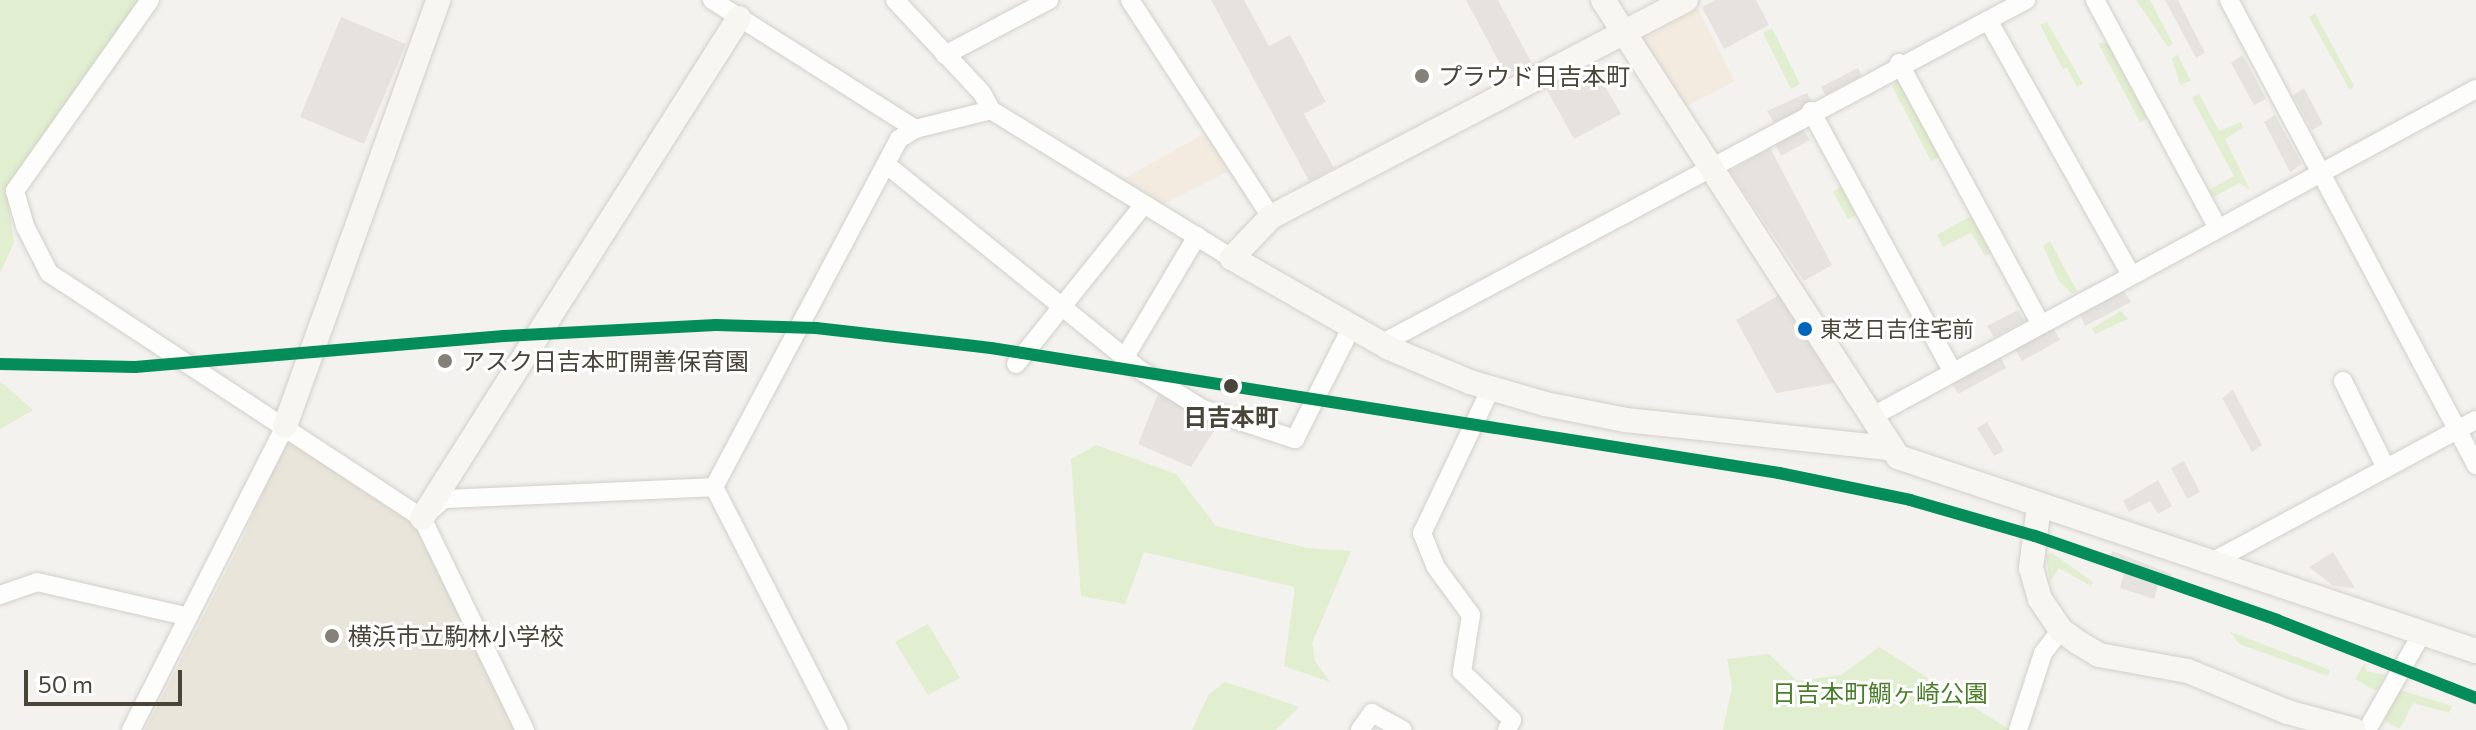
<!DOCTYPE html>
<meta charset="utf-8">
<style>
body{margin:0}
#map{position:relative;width:2476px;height:730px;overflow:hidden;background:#f4f2ee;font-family:Commissioner,"Noto Sans JP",sans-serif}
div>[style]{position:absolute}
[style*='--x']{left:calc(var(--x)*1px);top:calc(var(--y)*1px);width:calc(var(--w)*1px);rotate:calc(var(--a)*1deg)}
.commercial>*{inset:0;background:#f3ebdf}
.education>*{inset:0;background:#eae5da}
.green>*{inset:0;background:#e1eecf}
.parking>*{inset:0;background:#e6e3df}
.roads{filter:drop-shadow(0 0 2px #d2d0cb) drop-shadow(0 0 2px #d2d0cb)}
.street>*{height:18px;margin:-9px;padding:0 9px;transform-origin:9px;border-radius:9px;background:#fdfdfc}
.secondary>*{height:24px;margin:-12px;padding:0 12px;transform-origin:12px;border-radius:12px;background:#f7f6f1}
.metro-1>*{height:12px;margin:-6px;padding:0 6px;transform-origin:6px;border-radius:6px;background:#048d58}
.dots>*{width:22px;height:22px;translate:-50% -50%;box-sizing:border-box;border:4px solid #fff;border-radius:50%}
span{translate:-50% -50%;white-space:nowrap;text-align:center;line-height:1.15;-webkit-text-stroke:6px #fff;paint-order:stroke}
.bus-label{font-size:22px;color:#4b4439}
.left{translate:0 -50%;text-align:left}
.poi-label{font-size:24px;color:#4b4439}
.stop-label{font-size:24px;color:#4b4439;font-weight:700}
.park-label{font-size:24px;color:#4a7f2a}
.scale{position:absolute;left:24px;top:670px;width:158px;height:36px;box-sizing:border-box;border:4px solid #4b4439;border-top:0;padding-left:10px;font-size:24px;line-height:28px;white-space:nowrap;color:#4b4439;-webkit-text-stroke:6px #fff;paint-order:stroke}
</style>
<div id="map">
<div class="commercial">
<div style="clip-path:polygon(1698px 9px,1735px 81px,1685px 107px,1642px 40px)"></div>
<div style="clip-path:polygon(1209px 131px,1233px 169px,1162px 205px,1120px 181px)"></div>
</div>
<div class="education">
<div style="clip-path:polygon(288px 436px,417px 523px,514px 730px,145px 730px,241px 542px)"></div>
</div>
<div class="green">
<div style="clip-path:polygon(0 0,148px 0,8px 203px,14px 242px,0 274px)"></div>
<div style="clip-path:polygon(2136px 0,2150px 0,2173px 44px,2168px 47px)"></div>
<div style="clip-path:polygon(2315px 13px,2354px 86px,2350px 90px,2309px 17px)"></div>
<div style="clip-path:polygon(2047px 22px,2083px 84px,2077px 87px,2067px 68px,2063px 69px,2040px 25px)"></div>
<div style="clip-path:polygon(1772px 28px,1800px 84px,1791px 89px,1763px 33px)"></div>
<div style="clip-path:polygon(2098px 43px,2107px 43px,2147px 119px,2140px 122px)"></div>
<div style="clip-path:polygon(2178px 55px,2191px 81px,2180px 85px,2172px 58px)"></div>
<div style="clip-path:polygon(1900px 81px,1940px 157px,1931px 161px,1892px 86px)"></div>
<div style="clip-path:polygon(2199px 94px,2219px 131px,2241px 122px,2243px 128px,2225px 139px,2250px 190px,2239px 183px,2214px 197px,2209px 190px,2234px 176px,2192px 98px)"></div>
<div style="clip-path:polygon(1841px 186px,1856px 215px,1848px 219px,1833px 192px)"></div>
<div style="clip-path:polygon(1971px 216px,1991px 253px,1985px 256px,1971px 233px,1943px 247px,1937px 235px)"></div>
<div style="clip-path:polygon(2050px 241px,2077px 291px,2072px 294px,2059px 281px,2043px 246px)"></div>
<div style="clip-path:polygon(2121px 311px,2128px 319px,2095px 334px,2092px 328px)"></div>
<div style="clip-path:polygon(0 381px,33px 410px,0 429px)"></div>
<div style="clip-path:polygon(1096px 445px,1176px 474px,1216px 526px,1307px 548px,1351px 551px,1312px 643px,1315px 661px,1330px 682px,1284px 666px,1295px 587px,1144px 552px,1125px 604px,1081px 596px,1071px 459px)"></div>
<div style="clip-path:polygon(2052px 553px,2093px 582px,2091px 586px,2059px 568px,2050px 582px,2046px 555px)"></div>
<div style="clip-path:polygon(928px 624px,960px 678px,928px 695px,895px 642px)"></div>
<div style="clip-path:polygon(2229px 631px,2330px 670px,2328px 676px,2239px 644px)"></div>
<div style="clip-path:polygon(1879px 647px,2010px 730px,1723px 730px,1732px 687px,1727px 659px,1769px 654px,1797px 681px,1841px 675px)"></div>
<div style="clip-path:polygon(2365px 662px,2366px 671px,2386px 675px,2376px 691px,2355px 679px)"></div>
<div style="clip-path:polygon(1225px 682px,1259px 693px,1299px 707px,1276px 730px,1192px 730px,1209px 694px)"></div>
<div style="clip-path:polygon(2400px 690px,2452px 706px,2449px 713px,2413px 703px,2400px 729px,2386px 722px,2385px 715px)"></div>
</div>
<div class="parking">
<div style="clip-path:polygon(1211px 0,1244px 0,1269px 46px,1290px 35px,1326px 102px,1304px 114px,1334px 168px,1309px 181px)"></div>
<div style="clip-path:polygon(1466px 0,1498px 0,1531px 62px,1506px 75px)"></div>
<div style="clip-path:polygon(1716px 0,1756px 0,1769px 25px,1724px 49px,1702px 7px)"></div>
<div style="clip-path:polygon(2165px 0,2178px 0,2205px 53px,2196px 58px)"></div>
<div style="clip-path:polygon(341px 17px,406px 44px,364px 144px,300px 117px)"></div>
<div style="clip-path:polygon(2243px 55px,2266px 99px,2254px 105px,2231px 63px)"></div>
<div style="clip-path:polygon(1593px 65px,1621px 114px,1574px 139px,1547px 90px)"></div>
<div style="clip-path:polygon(1858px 68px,1862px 76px,1825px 95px,1821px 87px)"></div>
<div style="clip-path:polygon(2304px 88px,2323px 124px,2312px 130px,2293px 95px)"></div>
<div style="clip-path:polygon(1807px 93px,1813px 104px,1774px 123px,1767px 111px)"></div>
<div style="clip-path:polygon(2275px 115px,2302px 164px,2290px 172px,2264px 122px)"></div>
<div style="clip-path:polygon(1802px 128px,1810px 140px,1781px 156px,1774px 142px)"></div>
<div style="clip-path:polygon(1770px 148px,1832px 265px,1804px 281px,1730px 171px)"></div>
<div style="clip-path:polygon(2124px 291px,2131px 302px,2085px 326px,2080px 314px)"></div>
<div style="clip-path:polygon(1779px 295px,1834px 383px,1776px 393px,1736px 320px)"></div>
<div style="clip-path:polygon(2018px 310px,2025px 321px,1994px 337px,1987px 326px)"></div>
<div style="clip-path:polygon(2053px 328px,2060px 340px,2022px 361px,2015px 349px)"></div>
<div style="clip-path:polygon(2000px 356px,2006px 368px,1958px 394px,1952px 383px)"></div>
<div style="clip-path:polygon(1160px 389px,1221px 420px,1191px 467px,1138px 444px)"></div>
<div style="clip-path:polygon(2233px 390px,2262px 445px,2252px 452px,2222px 398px)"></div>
<div style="clip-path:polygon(1987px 422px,2004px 451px,1994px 456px,1977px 428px)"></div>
<div style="clip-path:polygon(2184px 461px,2200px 492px,2187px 499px,2171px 468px)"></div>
<div style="clip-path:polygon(2158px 480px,2172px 506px,2158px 514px,2150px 501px,2129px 512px,2123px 501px)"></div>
<div style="clip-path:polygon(2112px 551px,2172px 574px,2169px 584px,2159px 582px,2154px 599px,2120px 588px,2127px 564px,2110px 559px)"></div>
<div style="clip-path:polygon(2333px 552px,2355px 588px,2333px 586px,2309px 567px)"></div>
</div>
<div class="roads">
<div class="street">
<div style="--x:150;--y:0;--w:234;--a:125.3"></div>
<div style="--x:15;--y:191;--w:36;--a:74"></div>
<div style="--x:25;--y:226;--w:53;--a:62.9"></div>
<div style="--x:49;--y:273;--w:446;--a:33.3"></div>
<div style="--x:422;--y:518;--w:236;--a:64.1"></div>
<div style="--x:712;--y:0;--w:241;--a:32.4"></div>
<div style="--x:895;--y:0;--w:127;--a:46.9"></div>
<div style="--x:982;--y:93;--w:19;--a:62"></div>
<div style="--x:991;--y:110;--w:283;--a:31.6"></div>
<div style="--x:1130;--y:0;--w:259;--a:57"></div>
<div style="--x:2095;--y:0;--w:259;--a:61.7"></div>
<div style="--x:2229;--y:0;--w:527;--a:62.02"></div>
<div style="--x:1988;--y:20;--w:292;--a:60.7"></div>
<div style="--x:945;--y:55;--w:118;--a:-27.9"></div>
<div style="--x:1899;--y:63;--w:297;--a:61.5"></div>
<div style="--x:1811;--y:111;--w:297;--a:61.5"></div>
<div style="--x:887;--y:165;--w:329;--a:39"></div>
<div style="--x:1143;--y:372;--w:70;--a:31.7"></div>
<div style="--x:1203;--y:409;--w:97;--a:18.1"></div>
<div style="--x:1295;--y:439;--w:124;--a:-63.2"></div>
<div style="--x:1381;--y:344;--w:731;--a:-28.07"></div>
<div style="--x:1125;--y:357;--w:141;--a:-59.2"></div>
<div style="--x:1016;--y:364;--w:205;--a:-51.3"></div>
<div style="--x:2343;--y:381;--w:97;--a:63.7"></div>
<div style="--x:1491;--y:388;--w:161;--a:115.4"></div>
<div style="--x:1422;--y:533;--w:35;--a:68"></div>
<div style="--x:1435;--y:566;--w:61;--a:53.7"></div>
<div style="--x:1471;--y:615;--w:58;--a:99"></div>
<div style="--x:1462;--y:672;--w:69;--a:43.8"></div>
<div style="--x:1512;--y:720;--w:11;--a:117"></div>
<div style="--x:1873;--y:416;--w:686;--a:-28.47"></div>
<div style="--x:714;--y:487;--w:394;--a:-62"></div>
<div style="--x:899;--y:139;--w:19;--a:-32"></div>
<div style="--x:915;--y:129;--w:78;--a:-14"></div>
<div style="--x:714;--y:487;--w:273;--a:62.8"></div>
<div style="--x:430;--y:511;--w:18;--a:-41"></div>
<div style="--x:444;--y:499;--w:270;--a:-2.5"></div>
<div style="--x:2210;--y:563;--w:302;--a:-28.3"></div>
<div style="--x:0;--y:595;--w:39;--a:-19"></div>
<div style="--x:37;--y:582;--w:153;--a:12.9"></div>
<div style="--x:131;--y:730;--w:341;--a:-63.1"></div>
<div style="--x:1360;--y:730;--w:21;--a:-55"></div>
<div style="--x:1372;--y:713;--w:35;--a:29"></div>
<div style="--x:2018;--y:730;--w:81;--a:-72"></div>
<div style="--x:2043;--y:653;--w:29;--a:-52"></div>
<div style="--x:2367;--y:730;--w:112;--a:-60.4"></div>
</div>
<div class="secondary">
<div style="--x:1603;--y:0;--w:544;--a:57.16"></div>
<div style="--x:1898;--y:457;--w:610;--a:18.55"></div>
<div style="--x:1686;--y:0;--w:468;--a:152.4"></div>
<div style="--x:1271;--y:217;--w:57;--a:133.6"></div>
<div style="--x:1232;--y:258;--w:181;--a:29.8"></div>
<div style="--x:1389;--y:348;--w:88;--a:22.8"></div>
<div style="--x:1470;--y:382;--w:78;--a:16.3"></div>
<div style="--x:1545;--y:404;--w:83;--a:11.2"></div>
<div style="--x:1626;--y:420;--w:263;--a:6.1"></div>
<div style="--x:285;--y:426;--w:453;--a:-70.2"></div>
<div style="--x:2039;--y:506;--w:63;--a:97.4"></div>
<div style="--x:2031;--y:568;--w:32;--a:74"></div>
<div style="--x:2040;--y:599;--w:37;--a:56"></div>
<div style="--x:2061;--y:630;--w:22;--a:36"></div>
<div style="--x:2079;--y:643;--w:23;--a:31"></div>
<div style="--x:2099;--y:655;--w:90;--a:10.2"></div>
<div style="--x:2188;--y:671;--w:107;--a:22.5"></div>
<div style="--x:2287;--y:712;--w:69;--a:15"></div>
<div style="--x:422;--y:518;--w:592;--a:-57.63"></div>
</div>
</div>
<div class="metro-1">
<div style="--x:0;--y:364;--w:135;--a:1.3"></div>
<div style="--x:135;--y:367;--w:370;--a:-4.8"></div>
<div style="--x:504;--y:336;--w:212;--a:-3"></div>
<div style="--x:716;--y:325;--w:100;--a:1.7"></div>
<div style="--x:816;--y:328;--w:176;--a:6.5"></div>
<div style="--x:991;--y:348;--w:798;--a:9.01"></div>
<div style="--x:1779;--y:473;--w:134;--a:11.6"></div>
<div style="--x:1910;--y:500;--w:130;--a:16.1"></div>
<div style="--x:2035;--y:536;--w:256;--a:19.1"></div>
<div style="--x:2277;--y:620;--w:214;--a:21.4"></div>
</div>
<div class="dots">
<div style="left:1422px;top:76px;background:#868178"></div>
<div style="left:1805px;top:329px;background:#0065bd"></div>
<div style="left:445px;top:361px;background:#868178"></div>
<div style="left:1231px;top:386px;background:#4b4439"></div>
<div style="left:332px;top:636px;background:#868178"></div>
</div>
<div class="bus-label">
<span class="left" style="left:1820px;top:329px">東芝日吉住宅前</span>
</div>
<div class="poi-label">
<span class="left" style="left:1438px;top:76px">プラウド日吉本町</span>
<span class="left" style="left:461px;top:361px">アスク日吉本町開善保育園</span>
<span class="left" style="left:348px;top:636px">横浜市立駒林小学校</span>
</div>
<div class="stop-label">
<span style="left:1231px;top:417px">日吉本町</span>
</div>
<div class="park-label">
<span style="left:1880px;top:693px">日吉本町鯛ヶ崎公園</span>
</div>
<div class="scale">50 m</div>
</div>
